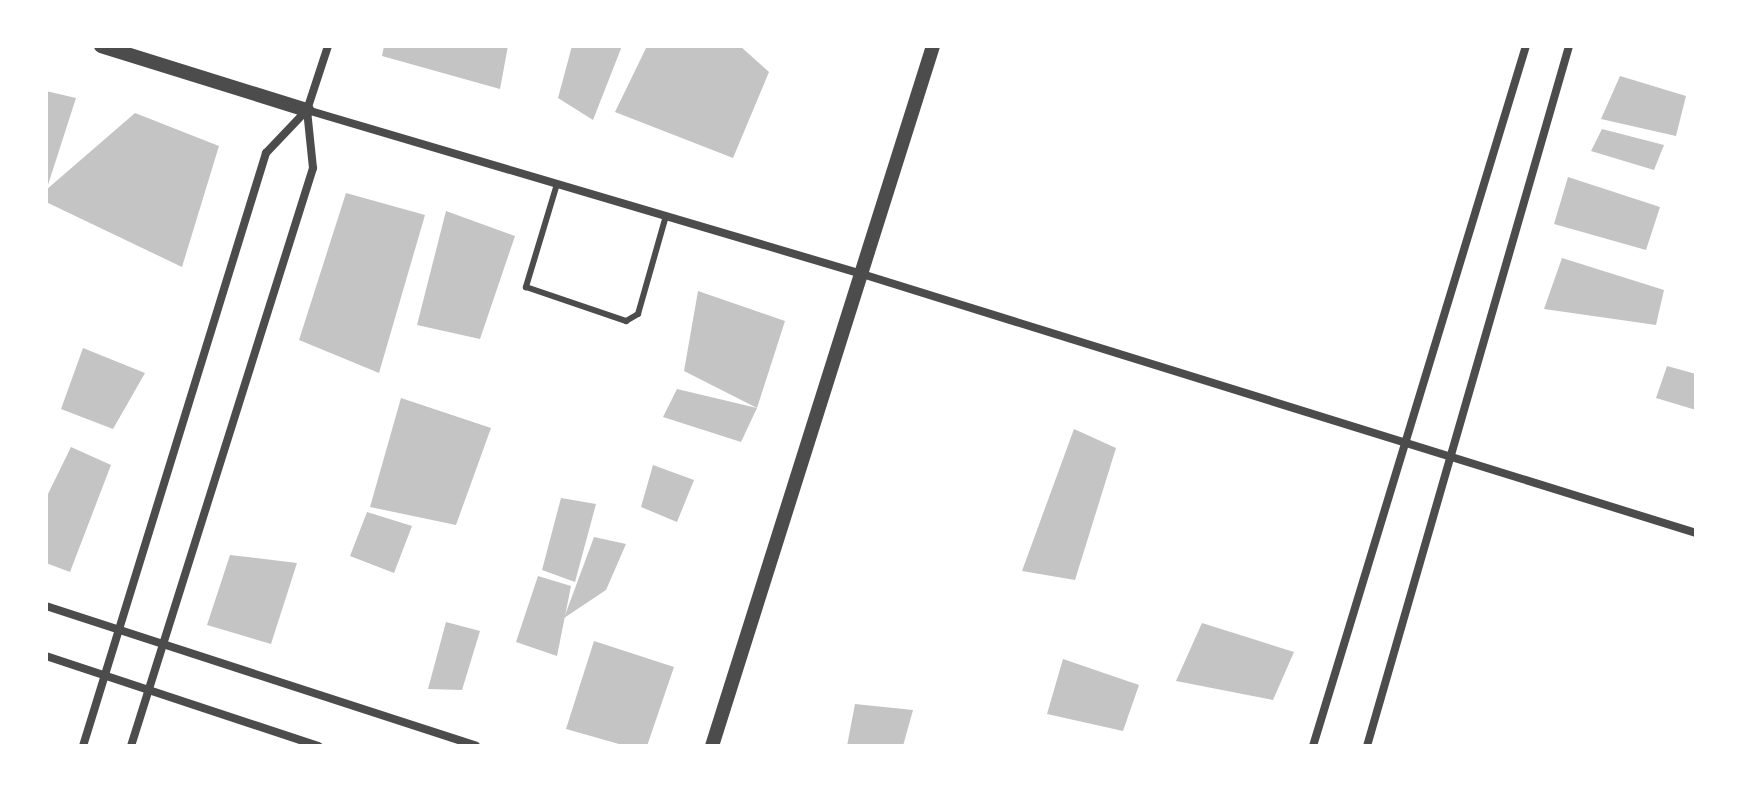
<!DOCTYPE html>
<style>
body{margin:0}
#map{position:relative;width:1742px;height:792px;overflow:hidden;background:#fff;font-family:"Fira Sans Condensed",sans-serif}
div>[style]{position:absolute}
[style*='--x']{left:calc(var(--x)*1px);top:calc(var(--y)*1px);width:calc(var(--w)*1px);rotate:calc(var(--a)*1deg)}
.building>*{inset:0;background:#c4c4c4}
.service>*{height:6px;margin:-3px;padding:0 3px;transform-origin:3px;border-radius:3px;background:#4c4c4c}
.minor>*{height:8px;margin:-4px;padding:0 4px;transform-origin:4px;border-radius:4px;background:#4c4c4c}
.tertiary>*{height:14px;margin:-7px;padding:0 7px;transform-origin:7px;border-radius:7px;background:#4c4c4c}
span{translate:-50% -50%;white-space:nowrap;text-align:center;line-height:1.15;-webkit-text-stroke:7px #fff;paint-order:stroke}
.frame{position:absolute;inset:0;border:48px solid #fff;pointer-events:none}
</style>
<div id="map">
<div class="building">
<div style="clip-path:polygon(384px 46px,508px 46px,500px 89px,382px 56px)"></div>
<div style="clip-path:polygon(572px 46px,622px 46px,593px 120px,558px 98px)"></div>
<div style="clip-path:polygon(647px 46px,740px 46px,769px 72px,733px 158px,615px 112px)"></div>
<div style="clip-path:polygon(1620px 76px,1686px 96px,1676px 136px,1601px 119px)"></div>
<div style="clip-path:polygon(46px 91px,76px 98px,47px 188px,46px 188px)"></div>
<div style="clip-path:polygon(135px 113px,219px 146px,182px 267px,46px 202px,46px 190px)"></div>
<div style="clip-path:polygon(1602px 129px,1664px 145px,1654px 170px,1591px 151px)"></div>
<div style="clip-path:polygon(1568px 177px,1660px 207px,1646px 250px,1554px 224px)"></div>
<div style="clip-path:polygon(346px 193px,425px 215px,379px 373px,299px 340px)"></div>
<div style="clip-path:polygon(446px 211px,515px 236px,480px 339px,417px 325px)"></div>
<div style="clip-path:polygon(1562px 258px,1664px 290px,1656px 325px,1544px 309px)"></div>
<div style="clip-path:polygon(698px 291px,785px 321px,757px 408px,684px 371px)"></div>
<div style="clip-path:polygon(83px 348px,145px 373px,113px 429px,61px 409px)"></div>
<div style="clip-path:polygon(1667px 366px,1696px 374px,1696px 410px,1656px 398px)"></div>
<div style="clip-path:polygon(677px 389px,757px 408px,741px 442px,663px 417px)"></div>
<div style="clip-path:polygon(401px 398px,491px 428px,456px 525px,370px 507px)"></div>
<div style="clip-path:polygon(1074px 429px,1116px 448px,1075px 580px,1022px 571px)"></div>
<div style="clip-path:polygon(71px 447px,111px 465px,70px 572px,46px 563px,46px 498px)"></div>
<div style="clip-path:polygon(653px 465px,694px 480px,677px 522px,641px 507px)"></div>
<div style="clip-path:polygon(561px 498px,596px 504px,575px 582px,542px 570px)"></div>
<div style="clip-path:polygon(367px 512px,412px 526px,394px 573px,350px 556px)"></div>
<div style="clip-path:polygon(594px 537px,626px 544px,606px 590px,564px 618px)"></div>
<div style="clip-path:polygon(230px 555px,297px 563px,271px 644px,207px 625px)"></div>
<div style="clip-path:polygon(538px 576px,571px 586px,557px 656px,516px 642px)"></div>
<div style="clip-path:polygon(446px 622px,480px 631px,462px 690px,428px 689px)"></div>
<div style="clip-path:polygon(1202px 623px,1294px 652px,1273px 700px,1176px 681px)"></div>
<div style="clip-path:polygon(594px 641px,674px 667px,647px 746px,626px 746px,566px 729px)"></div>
<div style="clip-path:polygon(1063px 659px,1139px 685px,1123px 731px,1047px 714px)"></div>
<div style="clip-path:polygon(855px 704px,913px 710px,903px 746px,847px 746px)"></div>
</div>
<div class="service">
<div style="--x:557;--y:184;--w:108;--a:106.8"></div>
<div style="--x:526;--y:287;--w:106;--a:18.8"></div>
<div style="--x:626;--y:321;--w:14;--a:-30"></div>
<div style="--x:638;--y:314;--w:102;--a:-74.1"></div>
</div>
<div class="minor">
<div style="--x:307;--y:110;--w:579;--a:16.46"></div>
<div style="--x:862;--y:274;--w:873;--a:17.25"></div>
<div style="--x:46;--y:606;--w:452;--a:18"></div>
<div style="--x:46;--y:656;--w:287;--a:18.3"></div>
<div style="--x:83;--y:746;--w:621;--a:-72.85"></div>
<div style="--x:266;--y:153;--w:59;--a:-46.4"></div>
<div style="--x:131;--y:746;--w:606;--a:-72.52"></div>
<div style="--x:313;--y:168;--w:58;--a:-95.9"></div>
<div style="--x:307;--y:110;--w:67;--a:-71.8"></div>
<div style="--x:1313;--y:746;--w:732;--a:-73.08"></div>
<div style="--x:1367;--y:746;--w:729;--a:-73.9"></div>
</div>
<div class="tertiary">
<div style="--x:101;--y:46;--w:216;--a:17.3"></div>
<div style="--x:712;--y:746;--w:734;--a:-72.48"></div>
</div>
<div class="frame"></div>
</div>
